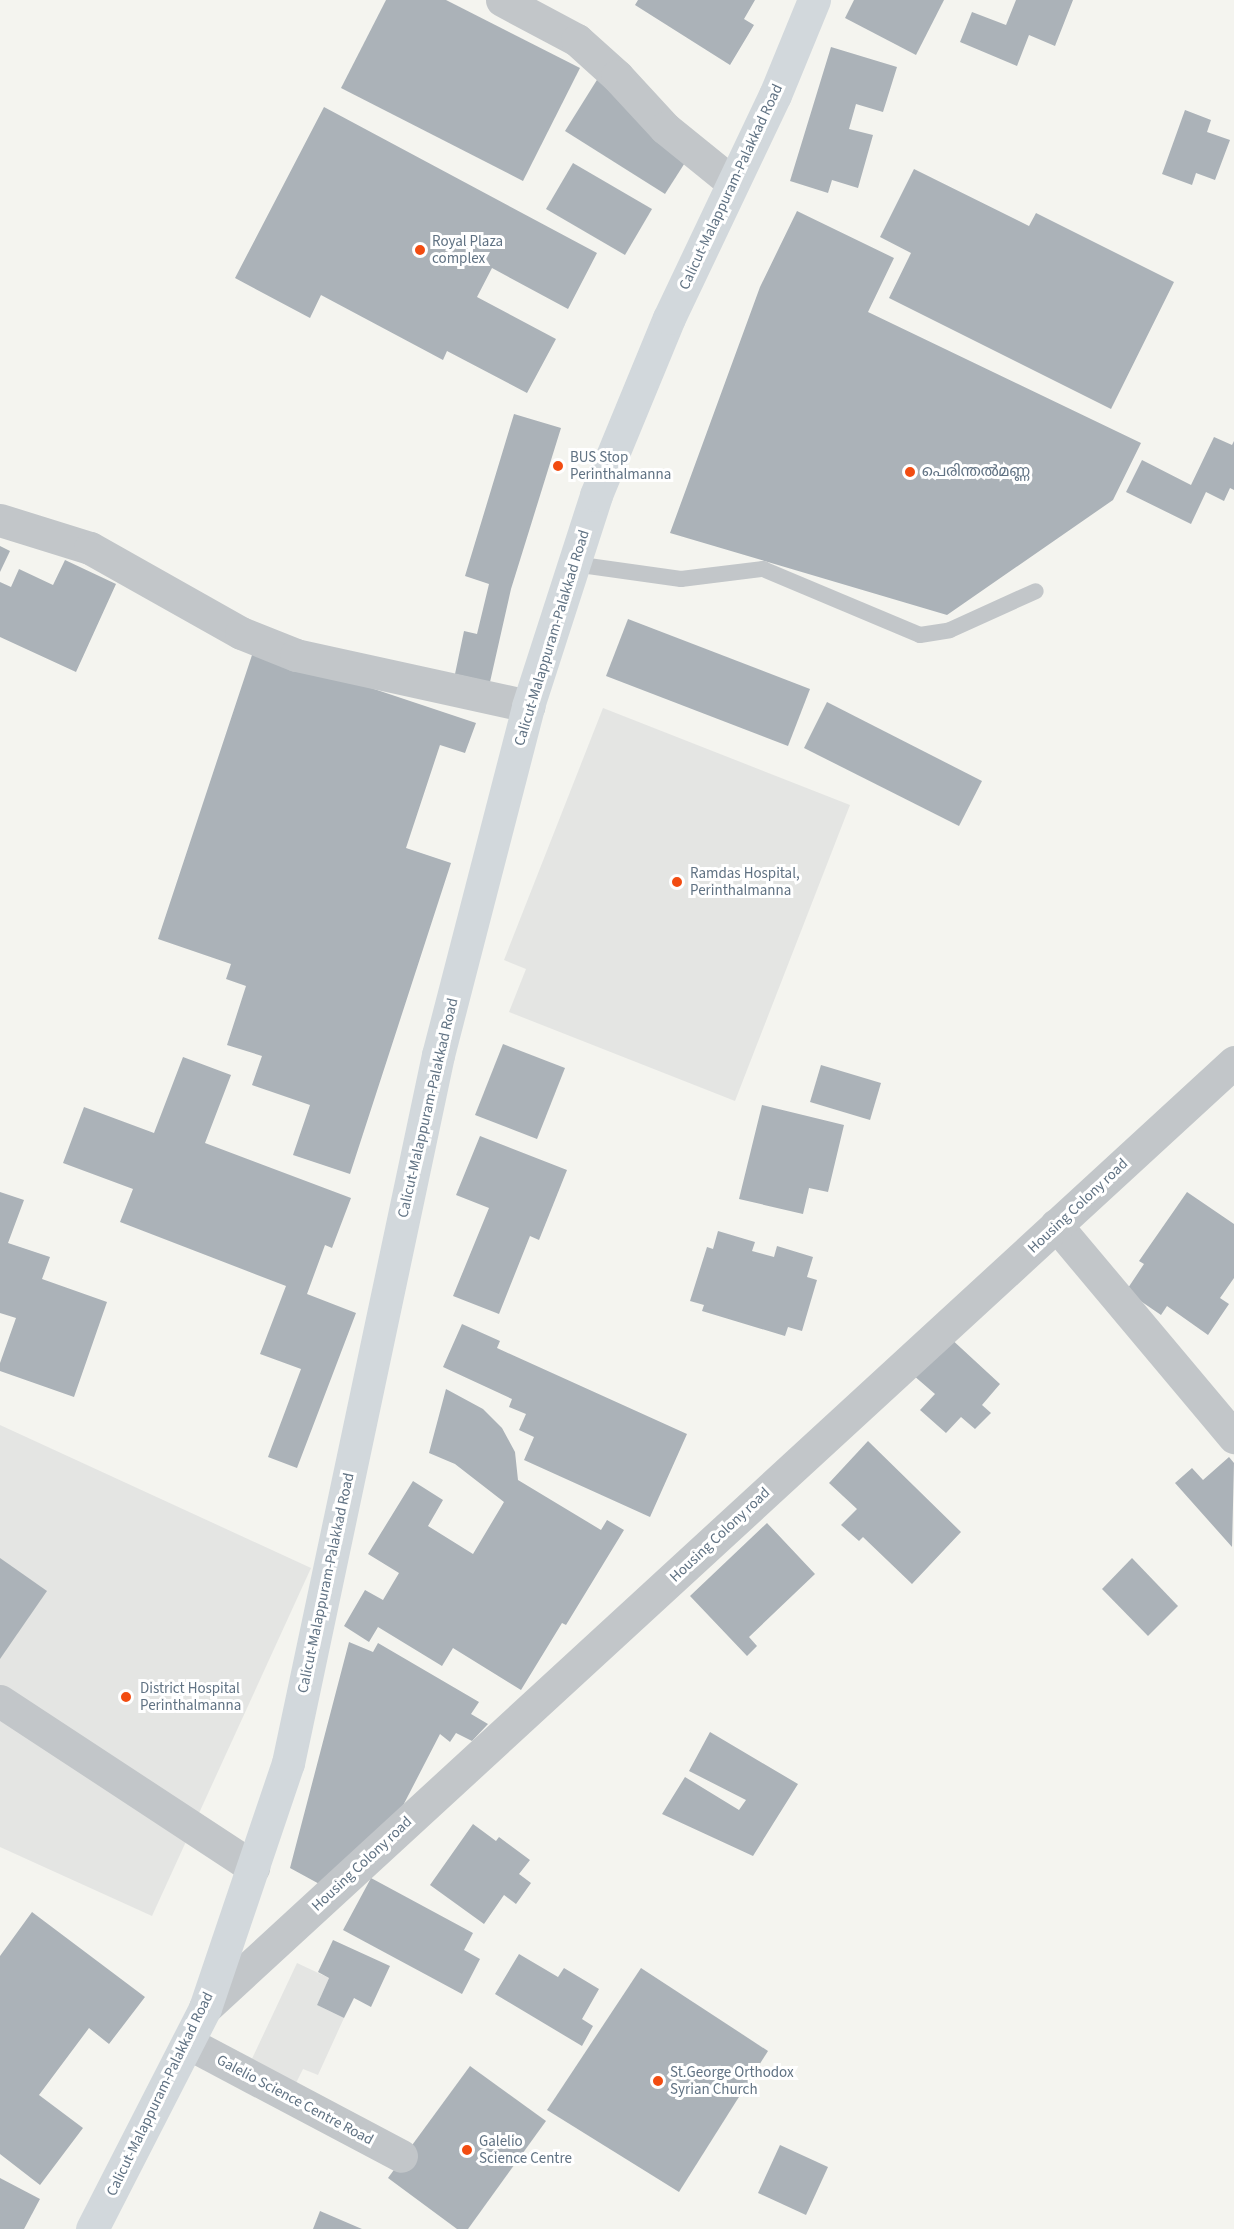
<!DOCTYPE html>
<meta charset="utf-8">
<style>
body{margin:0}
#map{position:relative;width:1234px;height:2229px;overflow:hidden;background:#f4f4ef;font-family:"Source Sans 3","Noto Sans Malayalam",sans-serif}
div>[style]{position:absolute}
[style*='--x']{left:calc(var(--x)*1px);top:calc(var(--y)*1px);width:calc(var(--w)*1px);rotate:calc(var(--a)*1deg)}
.built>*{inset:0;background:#e4e5e3}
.building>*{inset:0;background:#abb2b8}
.lane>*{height:16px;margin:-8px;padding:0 8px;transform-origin:8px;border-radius:8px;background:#c2c6c9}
.street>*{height:33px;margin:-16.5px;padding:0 16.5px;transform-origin:16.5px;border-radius:16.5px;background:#c2c6c9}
.highway>*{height:33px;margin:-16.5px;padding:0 16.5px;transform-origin:16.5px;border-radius:16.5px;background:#d2d8dc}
.dots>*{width:16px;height:16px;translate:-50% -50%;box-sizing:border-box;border:3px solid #fff;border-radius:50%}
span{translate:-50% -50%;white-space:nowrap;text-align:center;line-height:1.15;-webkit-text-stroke:6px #fff;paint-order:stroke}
.street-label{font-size:15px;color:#607283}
.poi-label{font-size:15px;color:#607283}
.left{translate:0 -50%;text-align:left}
</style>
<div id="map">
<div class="built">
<div style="clip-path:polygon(603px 708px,850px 805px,735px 1101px,509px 1012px,526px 969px,504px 960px)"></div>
<div style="clip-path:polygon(0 1425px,311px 1568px,152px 1916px,0 1847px)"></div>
<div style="clip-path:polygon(297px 1963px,329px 1978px,317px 2005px,344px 2018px,318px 2075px,303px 2069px,296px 2083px,250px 2063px)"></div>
</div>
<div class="building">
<div style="clip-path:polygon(386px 0,446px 0,580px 68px,523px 181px,341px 88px)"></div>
<div style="clip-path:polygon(638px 0,755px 0,744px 19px,754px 25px,730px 65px,635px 5px)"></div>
<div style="clip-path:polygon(854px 0,944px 0,916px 55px,845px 18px)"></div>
<div style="clip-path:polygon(1016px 0,1073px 0,1055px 46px,1029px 35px,1017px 66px,960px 42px,972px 12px,1006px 25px)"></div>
<div style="clip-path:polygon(831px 47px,897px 67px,883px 112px,856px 104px,849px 129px,873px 135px,858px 188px,832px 180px,828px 193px,790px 181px)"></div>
<div style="clip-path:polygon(600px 75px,688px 158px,665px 194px,565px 131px)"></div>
<div style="clip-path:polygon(324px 107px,597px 253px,568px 309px,492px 268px,477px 297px,556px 339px,527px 393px,447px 351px,443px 360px,321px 295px,310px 318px,235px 278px)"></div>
<div style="clip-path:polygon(1185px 110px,1211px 120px,1207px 132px,1230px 140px,1215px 180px,1196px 173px,1192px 185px,1162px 174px)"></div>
<div style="clip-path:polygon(573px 163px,652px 209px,625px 255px,546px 209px)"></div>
<div style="clip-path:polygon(914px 169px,1029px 226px,1036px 213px,1174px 282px,1111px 409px,889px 298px,911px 253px,880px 237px)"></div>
<div style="clip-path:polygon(797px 211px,894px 258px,868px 312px,1141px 443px,1113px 500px,947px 615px,670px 533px,760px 287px)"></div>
<div style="clip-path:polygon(514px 414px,561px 428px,511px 589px,490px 682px,455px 674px,464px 631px,477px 634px,489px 584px,465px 576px)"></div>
<div style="clip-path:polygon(1214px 437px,1232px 445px,1234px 441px,1234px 490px,1230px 488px,1224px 501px,1206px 492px,1191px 524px,1126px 492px,1142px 460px,1191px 485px)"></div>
<div style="clip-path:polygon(0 546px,10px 551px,0 572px)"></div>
<div style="clip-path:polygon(65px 560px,116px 584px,76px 672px,0 637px,0 582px,11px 587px,19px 569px,53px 585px)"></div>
<div style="clip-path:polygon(628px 619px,810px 689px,788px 746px,606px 676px)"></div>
<div style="clip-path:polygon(254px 649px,476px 723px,465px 753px,440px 745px,406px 848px,451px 863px,350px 1174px,293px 1155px,310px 1105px,252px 1085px,262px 1056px,227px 1045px,246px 986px,226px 979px,231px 964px,158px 939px)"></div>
<div style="clip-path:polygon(827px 702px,982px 781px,959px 826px,804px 748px)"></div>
<div style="clip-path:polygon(503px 1044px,565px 1068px,537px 1139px,475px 1115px)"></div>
<div style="clip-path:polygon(183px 1057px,231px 1075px,205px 1143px,351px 1198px,332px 1248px,325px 1245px,307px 1294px,356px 1313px,297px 1468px,268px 1457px,301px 1369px,260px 1354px,286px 1286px,120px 1222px,133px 1189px,63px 1163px,84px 1107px,154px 1133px)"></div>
<div style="clip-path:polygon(821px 1065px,881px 1083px,870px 1120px,810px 1102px)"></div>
<div style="clip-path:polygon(762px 1105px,844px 1125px,828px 1192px,809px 1188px,803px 1214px,739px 1199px)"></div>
<div style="clip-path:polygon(480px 1136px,567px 1170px,539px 1240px,530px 1236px,499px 1314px,453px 1296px,489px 1208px,456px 1195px)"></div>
<div style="clip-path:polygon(0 1192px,24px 1200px,8px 1243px,50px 1257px,42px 1279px,107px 1302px,74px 1397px,0 1371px,0 1363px,16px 1318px,0 1313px)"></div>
<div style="clip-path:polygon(1187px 1192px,1234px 1224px,1234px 1278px,1220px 1298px,1229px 1304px,1208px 1335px,1167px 1306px,1161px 1315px,1126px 1291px,1144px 1264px,1139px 1261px)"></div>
<div style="clip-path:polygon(718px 1231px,755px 1242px,752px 1251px,774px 1257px,777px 1246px,813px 1257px,807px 1277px,817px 1280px,802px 1331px,788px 1327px,785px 1336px,702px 1311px,704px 1305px,690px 1301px,707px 1247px,713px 1249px)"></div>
<div style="clip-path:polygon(462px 1324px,500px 1341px,497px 1348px,687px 1434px,650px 1517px,524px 1460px,534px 1437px,519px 1430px,526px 1414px,509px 1407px,512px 1399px,443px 1367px)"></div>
<div style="clip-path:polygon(948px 1336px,1000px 1384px,982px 1405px,991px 1413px,975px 1429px,961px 1417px,946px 1433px,920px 1410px,935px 1394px,913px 1375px)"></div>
<div style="clip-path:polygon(446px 1389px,483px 1409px,502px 1428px,515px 1452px,518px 1480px,601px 1530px,607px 1520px,624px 1530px,566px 1625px,562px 1623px,521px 1690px,453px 1648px,442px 1666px,378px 1627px,369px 1642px,344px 1626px,365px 1590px,383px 1600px,399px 1573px,368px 1554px,413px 1481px,443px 1500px,428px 1526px,473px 1554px,504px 1502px,455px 1464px,429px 1453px)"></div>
<div style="clip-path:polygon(868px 1441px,961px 1532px,912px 1584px,863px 1537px,859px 1541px,841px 1525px,857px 1509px,829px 1483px)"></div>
<div style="clip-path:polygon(1229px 1457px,1234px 1463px,1232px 1547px,1175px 1483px,1192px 1468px,1203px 1480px)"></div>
<div style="clip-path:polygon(767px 1523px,815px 1574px,749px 1637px,757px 1646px,747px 1656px,690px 1596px)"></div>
<div style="clip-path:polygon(0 1558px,47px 1591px,0 1659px)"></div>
<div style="clip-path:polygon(1132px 1558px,1178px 1606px,1148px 1636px,1102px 1589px)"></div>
<div style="clip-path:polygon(349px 1642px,373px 1652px,378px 1643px,479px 1702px,471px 1714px,488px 1724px,472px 1741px,456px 1733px,450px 1742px,440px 1734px,394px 1823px,323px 1886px,290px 1868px)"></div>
<div style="clip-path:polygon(710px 1732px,798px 1784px,753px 1856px,662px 1814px,685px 1777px,739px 1810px,746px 1800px,689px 1771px)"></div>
<div style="clip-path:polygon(473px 1824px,496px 1841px,499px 1837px,530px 1860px,519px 1874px,531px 1883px,516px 1904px,504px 1895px,484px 1924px,430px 1885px)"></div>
<div style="clip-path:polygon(371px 1878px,473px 1933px,464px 1950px,480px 1959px,462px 1994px,343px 1930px)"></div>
<div style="clip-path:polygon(32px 1912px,145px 1997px,109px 2044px,89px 2028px,39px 2095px,83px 2128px,40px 2185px,0 2154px,0 1956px)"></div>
<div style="clip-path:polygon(333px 1940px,390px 1966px,371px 2007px,354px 1998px,344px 2018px,317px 2005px,329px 1978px,318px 1972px)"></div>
<div style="clip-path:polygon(519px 1954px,558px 1977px,564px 1968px,599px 1989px,582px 2019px,593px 2026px,582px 2046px,495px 1994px)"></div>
<div style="clip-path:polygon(641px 1968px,768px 2051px,679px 2192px,547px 2110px)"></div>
<div style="clip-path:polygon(470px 2066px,546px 2121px,468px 2229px,457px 2229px,388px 2178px)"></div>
<div style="clip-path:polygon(780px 2145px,828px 2167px,806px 2215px,758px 2193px)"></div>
<div style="clip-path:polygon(0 2178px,40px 2199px,24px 2229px,0 2229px)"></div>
<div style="clip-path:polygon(320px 2211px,362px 2229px,313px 2229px)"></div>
</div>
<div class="lane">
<div style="--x:574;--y:564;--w:108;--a:8"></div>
<div style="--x:681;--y:579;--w:83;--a:-7"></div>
<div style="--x:763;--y:569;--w:170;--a:22.8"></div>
<div style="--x:920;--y:635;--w:30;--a:-9"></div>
<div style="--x:950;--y:630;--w:94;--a:-24.4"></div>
</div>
<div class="street">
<div style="--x:502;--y:0;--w:85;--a:28.1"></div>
<div style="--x:577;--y:40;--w:54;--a:42"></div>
<div style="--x:617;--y:76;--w:71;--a:47.3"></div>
<div style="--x:665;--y:128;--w:87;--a:39"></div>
<div style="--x:0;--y:520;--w:94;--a:17.3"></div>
<div style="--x:90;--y:548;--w:173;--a:29.4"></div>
<div style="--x:241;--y:633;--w:59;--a:21.8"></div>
<div style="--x:296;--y:655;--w:238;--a:12.4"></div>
<div style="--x:1056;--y:1225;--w:277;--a:50"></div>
<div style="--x:0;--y:1701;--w:303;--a:33.3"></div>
<div style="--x:205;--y:2008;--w:1398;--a:-42.59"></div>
<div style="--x:188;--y:2043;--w:241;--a:27.9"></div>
</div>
<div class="highway">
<div style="--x:92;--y:2229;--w:248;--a:-62.9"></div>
<div style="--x:205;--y:2008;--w:259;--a:-71.3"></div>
<div style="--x:288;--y:1763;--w:724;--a:-78.04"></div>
<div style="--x:438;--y:1055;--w:360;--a:-75.5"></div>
<div style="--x:528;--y:706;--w:222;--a:-72.1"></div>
<div style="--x:596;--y:495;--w:191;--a:-67.6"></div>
<div style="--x:669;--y:318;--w:247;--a:-64.6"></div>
<div style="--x:775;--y:95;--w:103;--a:-67.7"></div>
</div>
<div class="dots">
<div style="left:420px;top:250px;background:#f24c11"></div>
<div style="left:558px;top:466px;background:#f24c11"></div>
<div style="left:910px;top:472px;background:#f24c11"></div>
<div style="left:677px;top:882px;background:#f24c11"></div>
<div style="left:126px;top:1697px;background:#f24c11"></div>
<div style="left:658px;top:2081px;background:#f24c11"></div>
<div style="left:467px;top:2150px;background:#f24c11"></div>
</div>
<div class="street-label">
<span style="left:731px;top:187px;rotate:-65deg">Calicut-Malappuram-Palakkad Road</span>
<span style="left:552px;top:638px;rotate:-73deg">Calicut-Malappuram-Palakkad Road</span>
<span style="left:428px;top:1108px;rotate:-77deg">Calicut-Malappuram-Palakkad Road</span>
<span style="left:1078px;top:1206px;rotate:-43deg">Housing Colony road</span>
<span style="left:720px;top:1535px;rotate:-43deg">Housing Colony road</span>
<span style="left:326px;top:1583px;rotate:-78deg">Calicut-Malappuram-Palakkad Road</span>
<span style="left:362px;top:1864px;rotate:-43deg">Housing Colony road</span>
<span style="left:160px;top:2094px;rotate:-64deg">Calicut-Malappuram-Palakkad Road</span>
<span style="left:295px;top:2100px;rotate:28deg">Galelio Science Centre Road</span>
</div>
<div class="poi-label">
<span class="left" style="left:432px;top:250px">Royal Plaza<br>complex</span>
<span class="left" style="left:570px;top:466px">BUS Stop<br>Perinthalmanna</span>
<span class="left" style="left:922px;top:472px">പെരിന്തൽമണ്ണ</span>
<span class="left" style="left:690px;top:882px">Ramdas Hospital,<br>Perinthalmanna</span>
<span class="left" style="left:140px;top:1697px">District Hospital<br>Perinthalmanna</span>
<span class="left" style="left:670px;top:2081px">St.George Orthodox<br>Syrian Church</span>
<span class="left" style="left:479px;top:2150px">Galelio<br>Science Centre</span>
</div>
</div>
